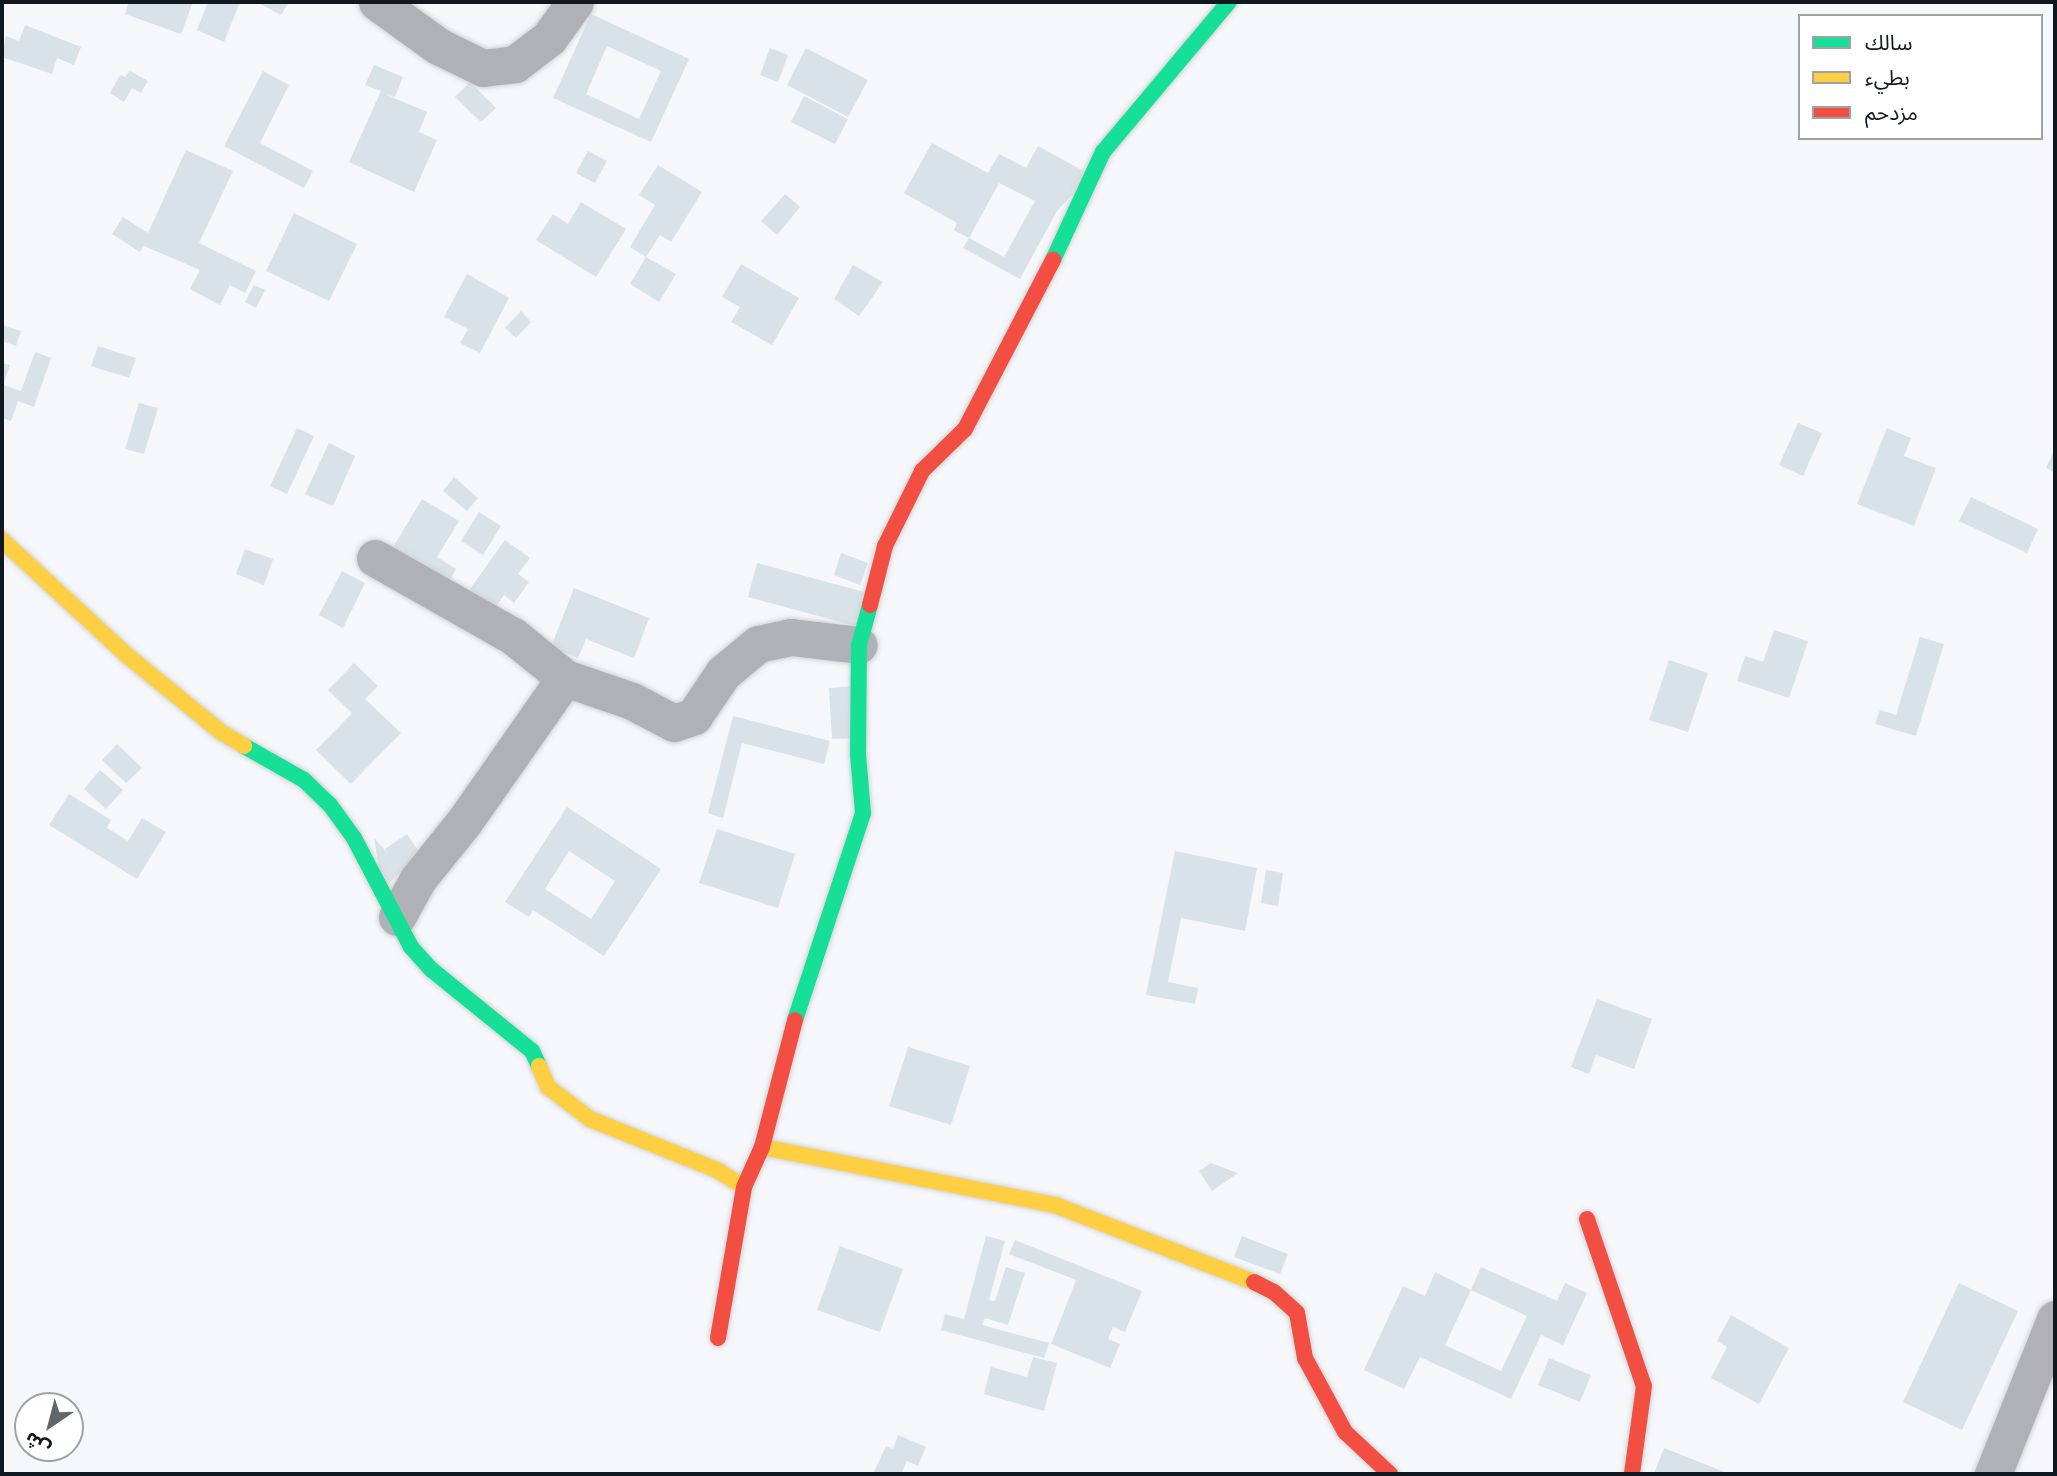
<!DOCTYPE html>
<meta charset="utf-8">
<style>
body{margin:0}
#map{position:relative;width:2057px;height:1476px;overflow:hidden;background:#f5f7fa;font-family:"Alegreya Sans","Noto Sans Arabic",sans-serif}
div>[style]{position:absolute}
[style*='--x']{left:calc(var(--x)*1px);top:calc(var(--y)*1px);width:calc(var(--w)*1px);rotate:calc(var(--a)*1deg)}
.building>*{inset:0;background:#d9e2e8}
.roads{filter:drop-shadow(0 0 2px #d1d3d6) drop-shadow(0 0 2px #d1d3d6)}
.street>*{height:37px;margin:-18.5px;padding:0 18.5px;transform-origin:18.5px;border-radius:18.5px;background:#afb1b6}
.fast>*{height:16px;margin:-8px;padding:0 8px;transform-origin:8px;border-radius:8px;background:#16e098}
.slow>*{height:16px;margin:-8px;padding:0 8px;transform-origin:8px;border-radius:8px;background:#ffcf43}
.jam>*{height:16px;margin:-8px;padding:0 8px;transform-origin:8px;border-radius:8px;background:#f24e42}
span{translate:-50% -50%;white-space:nowrap;text-align:center;line-height:1.15;-webkit-text-stroke:7px #fff;paint-order:stroke}
.frame{position:absolute;inset:0;border:4px solid #101820;pointer-events:none}
.legend{position:absolute;left:1798px;top:14px;width:245px;height:126px;box-sizing:border-box;background:#fff;border:2px solid #9fa3a6;margin:0;padding:9px 12px;list-style:none;font-size:21px;color:#101820}
.legend li{display:flex;align-items:center;gap:14px;height:35px}
.legend b{width:35px;border:2px solid #9fa3a6}
.north{position:absolute;left:14px;top:1392px;width:70px;height:70px;box-sizing:border-box;background:#fff;border:2px solid #9fa3a6;border-radius:50%;rotate:215deg;font-size:19px;font-weight:700;line-height:28px;text-align:center;color:#101820}
.north::after{content:'';display:block;margin:auto;width:24px;height:32px;background:#60666c;clip-path:polygon(50% 0,100% 100%,50% 72%,0 100%)}
</style>
<div id="map">
<div class="building">
<div style="clip-path:polygon(129px 2px,193px 2px,181px 34px,125px 14px)"></div>
<div style="clip-path:polygon(208px 2px,240px 2px,224px 42px,197px 30px)"></div>
<div style="clip-path:polygon(257px 2px,289px 2px,281px 15px)"></div>
<div style="clip-path:polygon(evenodd,591px 14px,689px 59px,651px 142px,553px 98px,591px 14px,607px 46px,661px 71px,639px 119px,586px 94px,607px 46px)"></div>
<div style="clip-path:polygon(25px 25px,81px 47px,74px 65px,57px 58px,52px 74px,2px 57px,6px 36px,19px 41px)"></div>
<div style="clip-path:polygon(770px 48px,788px 55px,778px 82px,760px 75px)"></div>
<div style="clip-path:polygon(806px 48px,868px 80px,848px 117px,787px 85px)"></div>
<div style="clip-path:polygon(374px 65px,403px 77px,395px 97px,385px 94px,427px 112px,419px 132px,437px 140px,414px 192px,349px 162px,381px 91px,365px 85px)"></div>
<div style="clip-path:polygon(130px 71px,148px 81px,141px 93px,132px 88px,124px 102px,110px 93px,120px 75px,125px 77px)"></div>
<div style="clip-path:polygon(263px 71px,289px 85px,260px 143px,313px 171px,304px 188px,224px 146px)"></div>
<div style="clip-path:polygon(470px 82px,496px 108px,481px 122px,455px 97px)"></div>
<div style="clip-path:polygon(804px 96px,848px 119px,835px 144px,791px 122px)"></div>
<div style="clip-path:polygon(932px 143px,988px 173px,999px 154px,1026px 168px,1038px 146px,1091px 175px,1057px 211px,1020px 279px,963px 248px,969px 238px,1004px 257px,1035px 201px,999px 183px,969px 238px,954px 230px,957px 223px,904px 193px)"></div>
<div style="clip-path:polygon(186px 150px,233px 171px,199px 243px,256px 271px,245px 293px,230px 285px,220px 305px,190px 289px,200px 270px,144px 246px,140px 252px,112px 234px,123px 217px,148px 233px)"></div>
<div style="clip-path:polygon(588px 151px,607px 161px,595px 183px,576px 173px)"></div>
<div style="clip-path:polygon(658px 165px,702px 192px,671px 242px,660px 235px,646px 257px,676px 274px,659px 302px,630px 284px,646px 257px,630px 247px,655px 205px,639px 195px)"></div>
<div style="clip-path:polygon(785px 194px,800px 207px,777px 235px,761px 221px)"></div>
<div style="clip-path:polygon(581px 202px,626px 229px,596px 277px,536px 240px,553px 214px,568px 224px)"></div>
<div style="clip-path:polygon(294px 213px,357px 244px,329px 301px,266px 271px)"></div>
<div style="clip-path:polygon(741px 264px,799px 298px,772px 345px,731px 322px,740px 307px,722px 297px)"></div>
<div style="clip-path:polygon(853px 265px,883px 282px,859px 316px,834px 299px)"></div>
<div style="clip-path:polygon(467px 274px,509px 298px,480px 353px,460px 343px,468px 329px,444px 317px)"></div>
<div style="clip-path:polygon(254px 285px,265px 290px,256px 308px,245px 302px)"></div>
<div style="clip-path:polygon(521px 311px,531px 322px,516px 338px,505px 328px)"></div>
<div style="clip-path:polygon(2px 325px,21px 331px,16px 346px,2px 341px)"></div>
<div style="clip-path:polygon(98px 346px,136px 358px,129px 378px,91px 366px)"></div>
<div style="clip-path:polygon(35px 352px,51px 358px,34px 407px,18px 401px,11px 421px,2px 418px,2px 363px,10px 365px,3px 385px,21px 391px)"></div>
<div style="clip-path:polygon(139px 403px,158px 408px,144px 454px,125px 449px)"></div>
<div style="clip-path:polygon(1798px 423px,1822px 433px,1803px 476px,1779px 465px)"></div>
<div style="clip-path:polygon(297px 428px,314px 436px,287px 494px,270px 486px)"></div>
<div style="clip-path:polygon(1887px 428px,1911px 438px,1904px 456px,1936px 468px,1914px 526px,1857px 504px)"></div>
<div style="clip-path:polygon(329px 443px,355px 456px,333px 506px,305px 494px)"></div>
<div style="clip-path:polygon(2055px 449px,2055px 473px,2046px 468px)"></div>
<div style="clip-path:polygon(454px 477px,478px 498px,467px 511px,443px 491px)"></div>
<div style="clip-path:polygon(1971px 497px,2038px 529px,2027px 553px,1959px 521px)"></div>
<div style="clip-path:polygon(422px 499px,459px 521px,437px 557px,456px 569px,442px 593px,386px 559px)"></div>
<div style="clip-path:polygon(479px 512px,501px 526px,483px 555px,461px 541px)"></div>
<div style="clip-path:polygon(505px 540px,530px 558px,518px 574px,529px 582px,514px 603px,504px 595px,493px 611px,467px 593px)"></div>
<div style="clip-path:polygon(245px 549px,273px 559px,264px 585px,236px 574px)"></div>
<div style="clip-path:polygon(841px 553px,868px 563px,860px 585px,834px 575px)"></div>
<div style="clip-path:polygon(757px 563px,875px 595px,866px 629px,748px 597px)"></div>
<div style="clip-path:polygon(342px 571px,365px 583px,343px 628px,319px 615px)"></div>
<div style="clip-path:polygon(574px 588px,649px 618px,634px 658px,586px 639px,578px 658px,551px 647px)"></div>
<div style="clip-path:polygon(1774px 630px,1808px 641px,1789px 698px,1737px 681px,1745px 656px,1763px 662px)"></div>
<div style="clip-path:polygon(1920px 637px,1944px 644px,1916px 736px,1875px 724px,1880px 710px,1896px 715px)"></div>
<div style="clip-path:polygon(1669px 660px,1708px 673px,1688px 732px,1649px 720px)"></div>
<div style="clip-path:polygon(354px 663px,378px 686px,365px 699px,401px 733px,351px 784px,316px 750px,352px 713px,328px 690px)"></div>
<div style="clip-path:polygon(856px 686px,860px 738px,832px 739px,829px 688px)"></div>
<div style="clip-path:polygon(733px 716px,830px 741px,824px 764px,742px 743px,723px 818px,708px 813px)"></div>
<div style="clip-path:polygon(117px 744px,142px 768px,126px 783px,102px 760px)"></div>
<div style="clip-path:polygon(100px 770px,123px 790px,106px 809px,84px 789px)"></div>
<div style="clip-path:polygon(69px 794px,111px 820px,107px 828px,128px 841px,142px 818px,166px 832px,137px 879px,49px 825px)"></div>
<div style="clip-path:polygon(evenodd,567px 807px,661px 869px,604px 956px,533px 910px,529px 917px,505px 902px,567px 807px,569px 851px,615px 881px,591px 919px,545px 889px,569px 851px)"></div>
<div style="clip-path:polygon(717px 829px,795px 854px,778px 908px,699px 883px)"></div>
<div style="clip-path:polygon(407px 834px,425px 861px,404px 876px,401px 872px,382px 889px,374px 838px,390px 856px,385px 849px)"></div>
<div style="clip-path:polygon(1175px 851px,1257px 868px,1245px 931px,1181px 918px,1168px 982px,1198px 988px,1195px 1004px,1146px 995px)"></div>
<div style="clip-path:polygon(1266px 870px,1283px 873px,1278px 906px,1261px 903px)"></div>
<div style="clip-path:polygon(1597px 999px,1652px 1019px,1634px 1069px,1596px 1055px,1589px 1074px,1571px 1067px)"></div>
<div style="clip-path:polygon(908px 1047px,970px 1066px,951px 1125px,889px 1106px)"></div>
<div style="clip-path:polygon(1211px 1163px,1238px 1173px,1212px 1191px,1199px 1171px)"></div>
<div style="clip-path:polygon(986px 1236px,1005px 1241px,989px 1300px,995px 1301px,1006px 1267px,1025px 1273px,1008px 1325px,985px 1318px,982px 1325px,1049px 1343px,1044px 1358px,941px 1330px,945px 1314px,964px 1319px)"></div>
<div style="clip-path:polygon(1242px 1236px,1288px 1254px,1280px 1274px,1234px 1257px)"></div>
<div style="clip-path:polygon(1015px 1240px,1142px 1291px,1125px 1332px,1113px 1327px,1108px 1339px,1120px 1344px,1110px 1368px,1051px 1344px,1076px 1280px,1009px 1254px)"></div>
<div style="clip-path:polygon(840px 1246px,903px 1269px,880px 1332px,817px 1310px)"></div>
<div style="clip-path:polygon(1481px 1267px,1557px 1301px,1565px 1283px,1587px 1293px,1563px 1345px,1541px 1335px,1511px 1399px,1420px 1357px,1404px 1389px,1364px 1370px,1403px 1286px,1425px 1296px,1435px 1272px,1471px 1290px,1445px 1345px,1501px 1371px,1527px 1316px,1471px 1290px)"></div>
<div style="clip-path:polygon(1959px 1283px,2018px 1311px,1962px 1430px,1903px 1402px)"></div>
<div style="clip-path:polygon(1731px 1315px,1789px 1348px,1759px 1404px,1711px 1378px,1727px 1347px,1717px 1341px)"></div>
<div style="clip-path:polygon(1033px 1357px,1057px 1363px,1044px 1411px,984px 1394px,991px 1367px,1027px 1377px)"></div>
<div style="clip-path:polygon(1549px 1358px,1591px 1375px,1580px 1402px,1538px 1385px)"></div>
<div style="clip-path:polygon(898px 1435px,926px 1447px,918px 1466px,907px 1461px,901px 1474px,874px 1472px,886px 1446px,893px 1449px)"></div>
<div style="clip-path:polygon(1664px 1448px,1730px 1474px,1654px 1474px)"></div>
</div>
<div class="roads">
<div class="street">
<div style="--x:377;--y:2;--w:75;--a:35.8"></div>
<div style="--x:438;--y:46;--w:50;--a:26.1"></div>
<div style="--x:483;--y:68;--w:32;--a:-7"></div>
<div style="--x:515;--y:64;--w:43;--a:-37.4"></div>
<div style="--x:549;--y:38;--w:44;--a:-54.2"></div>
<div style="--x:375;--y:558;--w:159;--a:29.5"></div>
<div style="--x:513;--y:636;--w:67;--a:38.9"></div>
<div style="--x:397;--y:917;--w:43;--a:-61.1"></div>
<div style="--x:418;--y:879;--w:73;--a:-51.1"></div>
<div style="--x:464;--y:822;--w:176;--a:-55"></div>
<div style="--x:565;--y:678;--w:71;--a:18.9"></div>
<div style="--x:632;--y:701;--w:47;--a:27.6"></div>
<div style="--x:674;--y:723;--w:21;--a:-19"></div>
<div style="--x:694;--y:716;--w:52;--a:-56"></div>
<div style="--x:723;--y:673;--w:45;--a:-39.6"></div>
<div style="--x:758;--y:644;--w:34;--a:-12"></div>
<div style="--x:791;--y:637;--w:68;--a:6.7"></div>
<div style="--x:1993;--y:1474;--w:167;--a:-68.2"></div>
</div>
<div class="fast">
<div style="--x:1053;--y:260;--w:119;--a:-65.2"></div>
<div style="--x:1103;--y:152;--w:196;--a:-50"></div>
<div style="--x:244;--y:746;--w:69;--a:29.5"></div>
<div style="--x:304;--y:780;--w:36;--a:44"></div>
<div style="--x:330;--y:805;--w:41;--a:54"></div>
<div style="--x:354;--y:838;--w:123;--a:62.4"></div>
<div style="--x:411;--y:947;--w:31;--a:48"></div>
<div style="--x:432;--y:970;--w:129;--a:39"></div>
<div style="--x:532;--y:1051;--w:17;--a:65"></div>
<div style="--x:795;--y:1020;--w:218;--a:-71.8"></div>
<div style="--x:863;--y:813;--w:58;--a:-94.9"></div>
<div style="--x:858;--y:755;--w:110;--a:-89.5"></div>
<div style="--x:859;--y:645;--w:41;--a:-74.6"></div>
</div>
<div class="slow">
<div style="--x:2;--y:540;--w:173;--a:42.7"></div>
<div style="--x:129;--y:657;--w:119;--a:39.2"></div>
<div style="--x:221;--y:732;--w:27;--a:31"></div>
<div style="--x:539;--y:1066;--w:23;--a:67"></div>
<div style="--x:548;--y:1087;--w:53;--a:37.3"></div>
<div style="--x:590;--y:1119;--w:137;--a:21.9"></div>
<div style="--x:717;--y:1170;--w:32;--a:32"></div>
<div style="--x:762;--y:1147;--w:299;--a:11.2"></div>
<div style="--x:1055;--y:1205;--w:213;--a:21.2"></div>
</div>
<div class="jam">
<div style="--x:870;--y:605;--w:61;--a:-75.7"></div>
<div style="--x:885;--y:546;--w:84;--a:-63.7"></div>
<div style="--x:922;--y:471;--w:60;--a:-44.3"></div>
<div style="--x:965;--y:429;--w:191;--a:-62.5"></div>
<div style="--x:1587;--y:1219;--w:176;--a:71.2"></div>
<div style="--x:1644;--y:1386;--w:89;--a:97.8"></div>
<div style="--x:1254;--y:1282;--w:22;--a:27"></div>
<div style="--x:1274;--y:1292;--w:31;--a:42"></div>
<div style="--x:1297;--y:1313;--w:46;--a:79.9"></div>
<div style="--x:1305;--y:1358;--w:84;--a:61.6"></div>
<div style="--x:1345;--y:1432;--w:62;--a:43"></div>
<div style="--x:718;--y:1338;--w:153;--a:-80.2"></div>
<div style="--x:744;--y:1187;--w:44;--a:-65.8"></div>
<div style="--x:762;--y:1147;--w:131;--a:-75.4"></div>
</div>
</div>
<div class="frame"></div>
<ul class="legend">
<li><b style="height:9px;background:#16e098"></b>سالك</li>
<li><b style="height:9px;background:#ffcf43"></b>بطيء</li>
<li><b style="height:9px;background:#f24e42"></b>مزدحم</li>
</ul>
<div class="north">ش</div>
</div>
